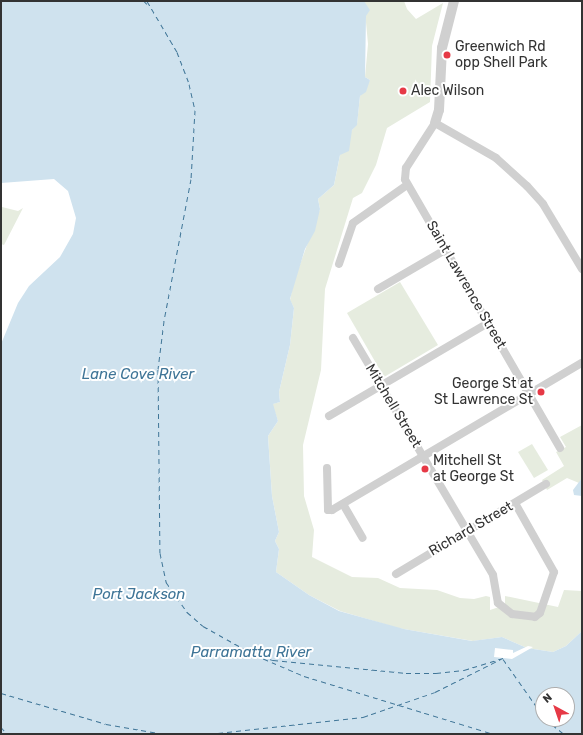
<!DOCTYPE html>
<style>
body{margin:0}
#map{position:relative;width:583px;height:735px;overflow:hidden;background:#fff;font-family:Rubik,sans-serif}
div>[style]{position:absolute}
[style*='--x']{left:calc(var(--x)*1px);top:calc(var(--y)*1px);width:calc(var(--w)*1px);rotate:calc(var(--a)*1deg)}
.green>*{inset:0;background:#e6ecdf}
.water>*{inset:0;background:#cfe2ee}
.pier>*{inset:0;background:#fff}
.ferry>*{height:1px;margin-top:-0.5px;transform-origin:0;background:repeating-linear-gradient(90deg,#3f7597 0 5px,transparent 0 9px)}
.minor>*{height:8px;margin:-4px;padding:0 4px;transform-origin:4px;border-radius:4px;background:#d0d0d0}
.tertiary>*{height:10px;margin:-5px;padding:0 5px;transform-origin:5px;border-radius:5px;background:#d0d0d0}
.dots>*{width:11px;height:11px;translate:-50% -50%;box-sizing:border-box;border:2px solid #fff;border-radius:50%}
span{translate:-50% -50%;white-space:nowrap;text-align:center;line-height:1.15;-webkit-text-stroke:4px #fff;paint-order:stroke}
.poi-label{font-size:14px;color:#333}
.left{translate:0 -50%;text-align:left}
.right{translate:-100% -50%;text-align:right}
.street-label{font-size:14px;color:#333}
.water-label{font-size:15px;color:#3f7597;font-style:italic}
.frame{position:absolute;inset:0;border:2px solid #333;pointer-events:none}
.north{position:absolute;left:535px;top:687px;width:40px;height:40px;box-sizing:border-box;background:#fff;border:1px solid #adadad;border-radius:50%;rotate:320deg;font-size:11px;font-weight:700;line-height:16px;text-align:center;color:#333}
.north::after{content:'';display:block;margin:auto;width:14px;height:18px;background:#e63946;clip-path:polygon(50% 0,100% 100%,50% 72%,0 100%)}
</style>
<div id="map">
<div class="green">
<div style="clip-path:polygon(364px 1px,404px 1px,407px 9px,416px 19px,443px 3px,432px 46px,430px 102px,387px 128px,376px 165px,362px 193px,353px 198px,325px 289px,321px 370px,303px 445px,304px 496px,314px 530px,312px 557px,352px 577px,378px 578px,400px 588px,437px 590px,460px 598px,474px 599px,486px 596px,490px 597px,490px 610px,505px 605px,505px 596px,558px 607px,564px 590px,582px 591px,582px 631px,566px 646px,553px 652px,527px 648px,502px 637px,473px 641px,398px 628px,340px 611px,309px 595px,276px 572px,279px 549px,275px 541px,279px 532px,272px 496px,268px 436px,278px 421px,272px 404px,280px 402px,279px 392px,290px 345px,294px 308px,290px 300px,294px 281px,320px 209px,318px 199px,334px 185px,340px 155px,352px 130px,357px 124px,360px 96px,370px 80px,365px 77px,368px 44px)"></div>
<div style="clip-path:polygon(2px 207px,18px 211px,23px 208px,4px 245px,1px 244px)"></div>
<div style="clip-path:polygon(400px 282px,438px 345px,384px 377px,347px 313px)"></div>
<div style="clip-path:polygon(582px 425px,582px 478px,579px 483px,567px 478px,547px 490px,542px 480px,564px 466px,556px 452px,566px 447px,560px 437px)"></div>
<div style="clip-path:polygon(532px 444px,548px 470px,534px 478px,518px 452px)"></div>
</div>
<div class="water">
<div style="clip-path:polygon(evenodd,1px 1px,364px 1px,370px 10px,366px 16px,365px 77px,370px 80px,366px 92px,360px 96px,357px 125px,352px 130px,349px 151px,340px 155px,334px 185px,318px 199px,320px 209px,315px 231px,305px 249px,290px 299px,294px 308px,290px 345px,279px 392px,280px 402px,273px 404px,278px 421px,268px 436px,272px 496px,279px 532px,275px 541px,279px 549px,276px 572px,309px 595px,339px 611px,404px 629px,472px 641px,502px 637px,527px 648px,553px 652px,566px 646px,582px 631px,582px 734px,1px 734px,1px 344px,18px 303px,29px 286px,60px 257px,73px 234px,76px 218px,68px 191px,54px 179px,1px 183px,1px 1px,543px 695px,567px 695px,567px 719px,543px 719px,543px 695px)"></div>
<div style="clip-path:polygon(582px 478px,582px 496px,574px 495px,573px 490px)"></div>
</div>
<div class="pier">
<div style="clip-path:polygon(528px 646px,533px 647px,512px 659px,494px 657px,495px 648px,513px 650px,513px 653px)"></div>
</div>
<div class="ferry">
<div style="--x:144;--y:1;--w:4;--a:45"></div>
<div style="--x:147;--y:1;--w:59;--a:59.5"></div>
<div style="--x:177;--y:52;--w:34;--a:69"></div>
<div style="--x:189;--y:84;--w:27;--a:77"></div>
<div style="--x:195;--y:110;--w:69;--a:93.3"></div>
<div style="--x:191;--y:179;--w:145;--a:100.8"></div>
<div style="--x:164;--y:321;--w:48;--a:97.1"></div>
<div style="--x:158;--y:369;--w:184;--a:89.4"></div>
<div style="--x:160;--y:553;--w:30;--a:78"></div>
<div style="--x:166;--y:582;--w:37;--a:55"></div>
<div style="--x:187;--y:612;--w:21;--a:41"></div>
<div style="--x:203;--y:626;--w:57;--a:29.2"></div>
<div style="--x:253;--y:654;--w:21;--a:17"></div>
<div style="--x:273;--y:660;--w:134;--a:5.6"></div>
<div style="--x:406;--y:673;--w:30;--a:0"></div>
<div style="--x:436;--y:673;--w:28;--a:-6"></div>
<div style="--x:464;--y:670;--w:41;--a:-17.1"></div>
<div style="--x:255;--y:655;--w:53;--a:23.2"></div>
<div style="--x:304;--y:676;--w:199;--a:17"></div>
<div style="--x:503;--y:659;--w:70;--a:54.9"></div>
<div style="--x:1;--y:693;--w:109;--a:16.4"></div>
<div style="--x:106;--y:724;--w:59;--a:9.8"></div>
<div style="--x:545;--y:719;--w:24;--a:38"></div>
<div style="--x:1;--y:727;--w:9;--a:49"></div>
<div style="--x:209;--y:734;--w:155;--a:-6.3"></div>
<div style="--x:363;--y:717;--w:76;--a:-19.1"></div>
<div style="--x:435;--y:692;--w:74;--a:-26.6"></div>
</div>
<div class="minor">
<div style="--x:339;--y:264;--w:43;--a:-71.1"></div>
<div style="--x:353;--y:223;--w:66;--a:-35.1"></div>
<div style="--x:378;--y:289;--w:78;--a:-30.2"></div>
<div style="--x:353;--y:338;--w:275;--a:59.4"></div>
<div style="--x:493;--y:575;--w:28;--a:80"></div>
<div style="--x:498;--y:603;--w:18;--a:38"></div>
<div style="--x:512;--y:614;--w:23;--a:7"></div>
<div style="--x:535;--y:617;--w:6;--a:-39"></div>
<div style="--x:540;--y:613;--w:43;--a:-71.1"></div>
<div style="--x:554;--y:572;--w:79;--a:-119.5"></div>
<div style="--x:329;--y:416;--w:184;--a:-30.3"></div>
<div style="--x:560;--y:448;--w:310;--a:-120"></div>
<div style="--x:405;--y:179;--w:11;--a:-85"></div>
<div style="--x:406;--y:168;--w:54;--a:-57.2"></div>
<div style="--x:435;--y:123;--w:70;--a:29.8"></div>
<div style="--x:496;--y:158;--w:42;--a:42.1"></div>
<div style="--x:527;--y:186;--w:24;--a:48"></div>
<div style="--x:543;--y:204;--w:76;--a:59"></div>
<div style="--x:327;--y:468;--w:42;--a:88.6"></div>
<div style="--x:328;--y:510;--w:4;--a:0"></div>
<div style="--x:332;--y:510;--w:290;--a:-30.5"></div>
<div style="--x:343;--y:504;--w:39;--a:60"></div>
<div style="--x:396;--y:574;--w:175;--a:-31"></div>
</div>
<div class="tertiary">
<div style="--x:435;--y:123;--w:14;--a:-73"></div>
<div style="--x:439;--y:110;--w:62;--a:-87.2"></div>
<div style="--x:442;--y:48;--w:49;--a:-75.7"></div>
</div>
<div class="dots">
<div style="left:447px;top:55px;background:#e63946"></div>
<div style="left:403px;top:91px;background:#e63946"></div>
<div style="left:541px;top:392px;background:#e63946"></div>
<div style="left:425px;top:469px;background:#e63946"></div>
</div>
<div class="poi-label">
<span class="left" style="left:455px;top:55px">Greenwich Rd<br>opp Shell Park</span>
<span class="left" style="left:411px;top:91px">Alec Wilson</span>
<span class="right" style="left:533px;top:392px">George St at<br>St Lawrence St</span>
<span class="left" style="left:433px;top:469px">Mitchell St<br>at George St</span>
</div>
<div class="street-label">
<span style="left:466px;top:285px;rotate:60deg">Saint Lawrence Street</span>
<span style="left:393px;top:406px;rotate:59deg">Mitchell Street</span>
<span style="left:471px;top:529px;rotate:-30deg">Richard Street</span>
</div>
<div class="water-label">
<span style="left:138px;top:375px">Lane Cove River</span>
<span style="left:139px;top:595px">Port Jackson</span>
<span style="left:251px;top:653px">Parramatta River</span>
</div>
<div class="frame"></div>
<div class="north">N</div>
</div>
